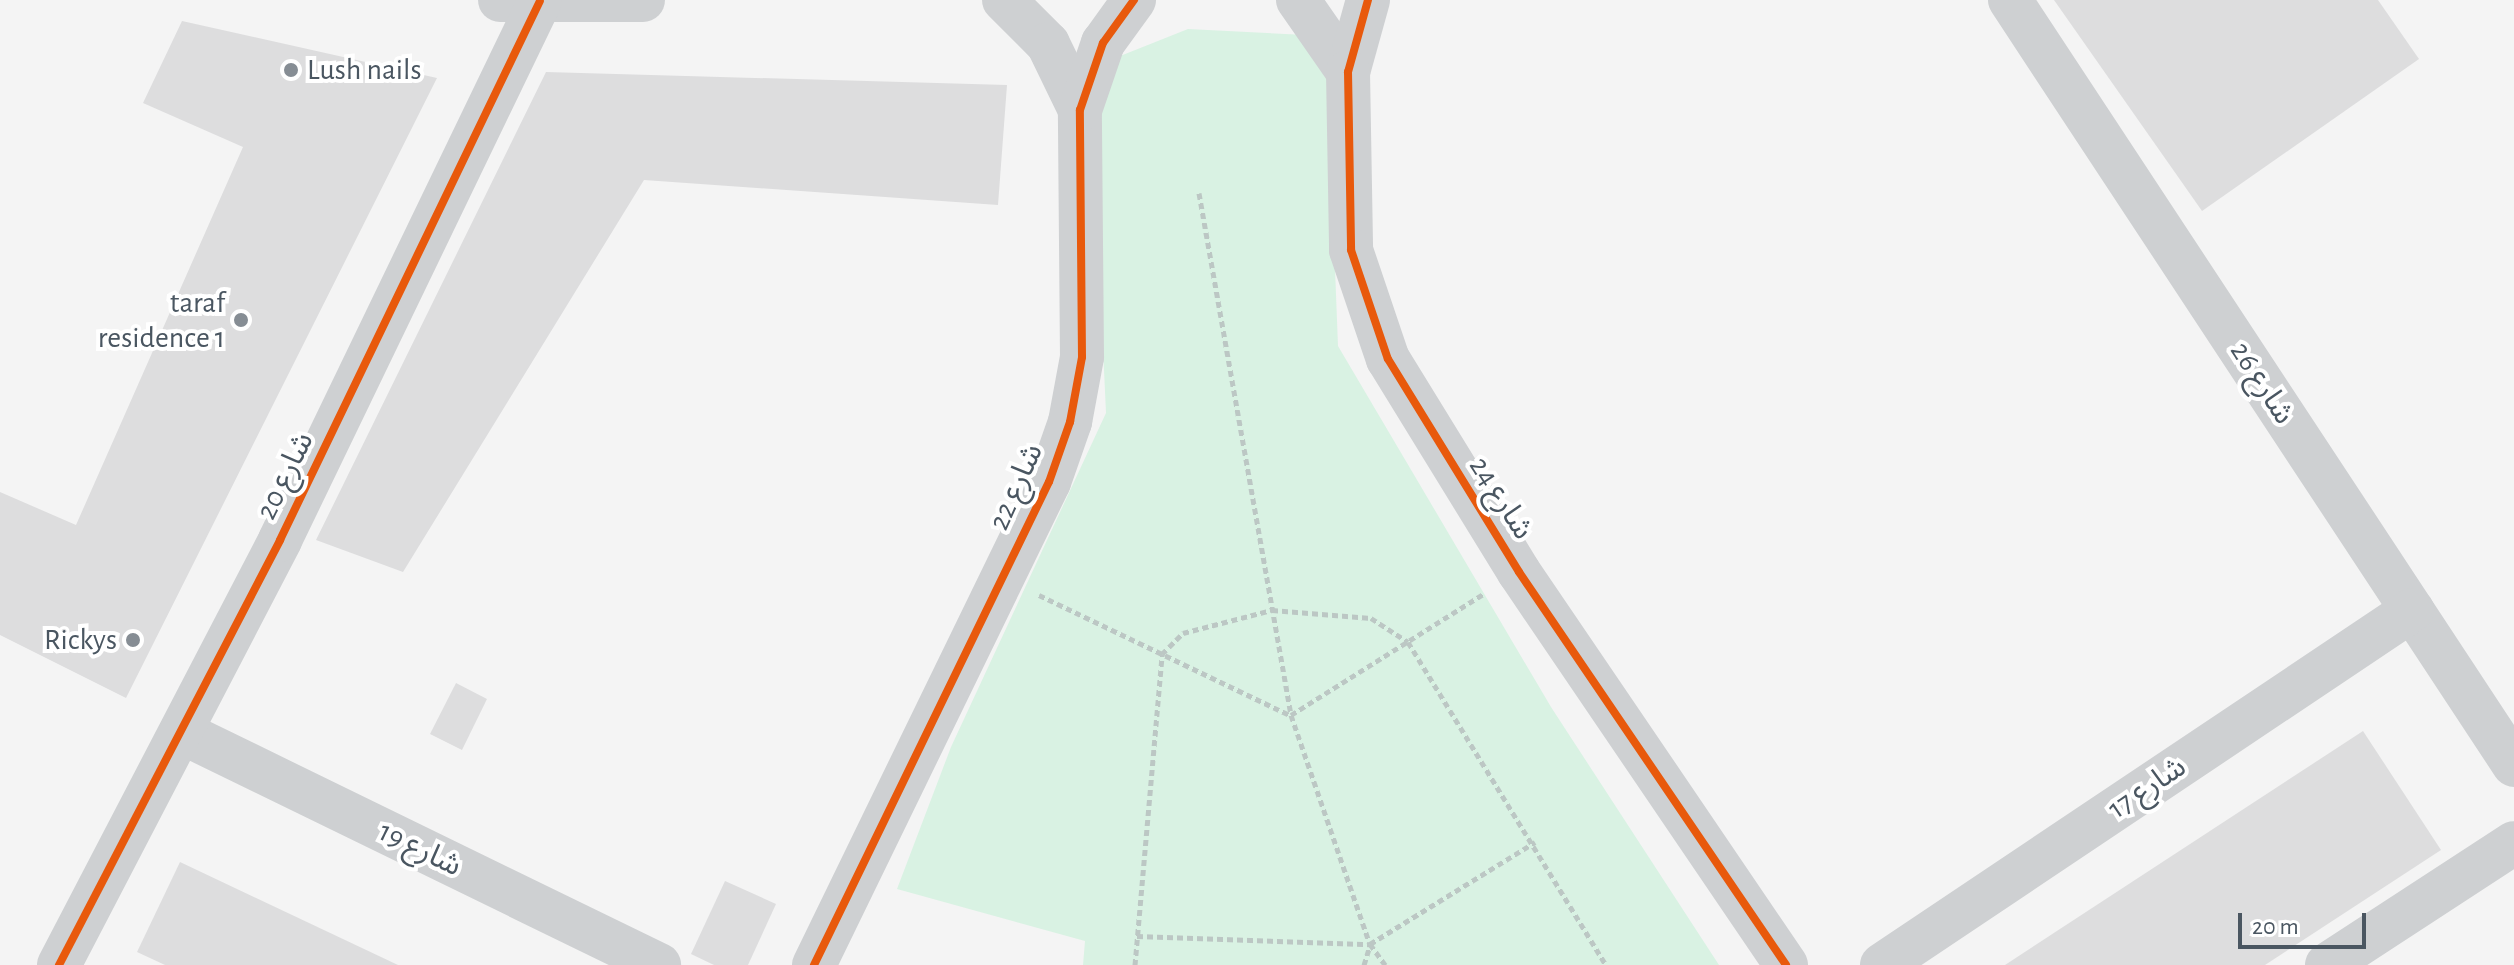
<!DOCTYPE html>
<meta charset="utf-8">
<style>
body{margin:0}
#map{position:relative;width:2514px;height:965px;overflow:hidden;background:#f4f4f4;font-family:"Alegreya Sans","Noto Sans Arabic",sans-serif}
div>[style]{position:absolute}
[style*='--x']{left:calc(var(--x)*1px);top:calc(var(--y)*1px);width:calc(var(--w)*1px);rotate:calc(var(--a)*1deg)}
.green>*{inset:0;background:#d9f2e3}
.building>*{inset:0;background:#ddddde}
.path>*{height:5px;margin-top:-2.5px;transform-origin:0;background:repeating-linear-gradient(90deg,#bcc7c4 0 6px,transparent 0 10px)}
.minor>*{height:44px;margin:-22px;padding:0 22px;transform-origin:22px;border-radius:22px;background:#ced0d2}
.cycleway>*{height:8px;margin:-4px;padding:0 4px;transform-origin:4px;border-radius:4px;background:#e8590c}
.dots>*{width:22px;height:22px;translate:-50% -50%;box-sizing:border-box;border:4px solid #fff;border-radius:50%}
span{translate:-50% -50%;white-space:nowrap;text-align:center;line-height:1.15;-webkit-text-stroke:8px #fff;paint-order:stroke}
.poi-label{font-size:30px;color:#4a5661}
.left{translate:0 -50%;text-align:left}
.right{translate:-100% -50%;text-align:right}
.street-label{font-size:30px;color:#4a5661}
.scale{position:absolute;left:2238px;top:913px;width:128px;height:36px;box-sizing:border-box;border:4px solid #4a5661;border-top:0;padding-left:10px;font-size:24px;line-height:28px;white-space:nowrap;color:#4a5661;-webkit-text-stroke:6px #fff;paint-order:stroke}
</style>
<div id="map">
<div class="green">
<div style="clip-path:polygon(1188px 29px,1326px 36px,1338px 346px,1551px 707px,1719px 965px,1083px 965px,1085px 941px,897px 889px,951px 747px,1106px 413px,1090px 68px)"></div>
</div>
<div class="building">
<div style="clip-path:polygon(2054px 0,2378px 0,2419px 59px,2202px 211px)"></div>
<div style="clip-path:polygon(182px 21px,437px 78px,126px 698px,0 635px,0 492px,76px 525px,243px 147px,143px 103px)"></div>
<div style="clip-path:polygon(546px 72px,1007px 85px,998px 205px,644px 180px,403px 572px,316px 540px)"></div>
<div style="clip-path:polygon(456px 683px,487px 699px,462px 750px,430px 734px)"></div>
<div style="clip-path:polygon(2363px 731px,2441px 850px,2265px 965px,2005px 965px)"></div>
<div style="clip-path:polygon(180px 862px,398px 965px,165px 965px,137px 952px)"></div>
<div style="clip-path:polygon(725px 881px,776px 904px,748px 965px,714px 965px,691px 954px)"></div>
</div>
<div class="path">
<div style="--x:1199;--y:193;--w:530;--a:80"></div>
<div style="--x:1291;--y:715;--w:242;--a:71"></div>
<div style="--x:1370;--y:944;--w:26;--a:54"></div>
<div style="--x:1039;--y:595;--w:278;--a:25.6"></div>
<div style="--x:1291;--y:715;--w:227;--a:-32.2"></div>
<div style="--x:1137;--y:936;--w:233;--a:2"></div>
<div style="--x:1370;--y:944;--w:194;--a:-31.7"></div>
<div style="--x:1135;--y:965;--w:312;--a:-85"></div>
<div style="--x:1162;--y:654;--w:30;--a:-45"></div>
<div style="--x:1183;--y:633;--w:92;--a:-14.5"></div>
<div style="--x:1272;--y:610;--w:99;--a:4.6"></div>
<div style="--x:1371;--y:618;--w:44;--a:33"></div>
<div style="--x:1408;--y:642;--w:379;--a:58.5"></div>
<div style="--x:1364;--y:965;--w:21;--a:-73"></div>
</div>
<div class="minor">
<div style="--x:500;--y:0;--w:143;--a:0"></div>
<div style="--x:1004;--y:0;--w:62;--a:45"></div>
<div style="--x:1048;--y:44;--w:73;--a:64.1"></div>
<div style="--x:1298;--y:0;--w:88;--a:55.2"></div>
<div style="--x:1368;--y:0;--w:75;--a:105.5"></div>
<div style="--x:1348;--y:72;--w:178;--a:89"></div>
<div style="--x:1351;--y:250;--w:115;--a:71.3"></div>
<div style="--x:1388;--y:359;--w:250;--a:58.4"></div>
<div style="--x:1519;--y:572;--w:475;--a:55.8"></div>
<div style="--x:2010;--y:0;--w:916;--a:56.62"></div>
<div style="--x:181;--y:732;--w:532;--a:25.99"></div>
<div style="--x:59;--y:965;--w:479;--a:-62.5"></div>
<div style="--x:280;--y:540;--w:598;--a:-64.25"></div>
<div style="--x:814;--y:965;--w:537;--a:-64.06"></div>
<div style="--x:1049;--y:482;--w:64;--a:-70.7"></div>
<div style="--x:1070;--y:422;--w:66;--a:-79.5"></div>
<div style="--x:1082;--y:357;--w:247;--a:-90.5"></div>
<div style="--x:1080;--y:110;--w:71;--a:-71.1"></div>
<div style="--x:1103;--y:43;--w:53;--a:-54.2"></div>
<div style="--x:1882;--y:965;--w:638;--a:-33.81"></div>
<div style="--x:2327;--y:965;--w:223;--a:-33.1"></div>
</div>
<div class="cycleway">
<div style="--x:1368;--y:0;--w:75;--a:105.5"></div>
<div style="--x:1348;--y:72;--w:178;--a:89"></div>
<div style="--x:1351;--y:250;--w:115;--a:71.3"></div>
<div style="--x:1388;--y:359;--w:250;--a:58.4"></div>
<div style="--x:1519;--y:572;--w:475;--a:55.8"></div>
<div style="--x:59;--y:965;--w:479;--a:-62.5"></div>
<div style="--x:280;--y:540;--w:598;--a:-64.25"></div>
<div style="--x:814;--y:965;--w:537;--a:-64.06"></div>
<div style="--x:1049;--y:482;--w:64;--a:-70.7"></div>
<div style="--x:1070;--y:422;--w:66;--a:-79.5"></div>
<div style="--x:1082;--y:357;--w:247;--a:-90.5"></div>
<div style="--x:1080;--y:110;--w:71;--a:-71.1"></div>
<div style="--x:1103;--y:43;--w:53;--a:-54.2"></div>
</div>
<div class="dots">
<div style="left:291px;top:70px;background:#868d94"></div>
<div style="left:241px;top:320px;background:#868d94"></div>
<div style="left:133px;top:640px;background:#868d94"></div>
</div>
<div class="poi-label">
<span class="left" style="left:307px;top:70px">Lush nails</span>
<span class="right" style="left:225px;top:320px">taraf<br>residence 1</span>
<span class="right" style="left:117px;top:640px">Rickys</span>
</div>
<div class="street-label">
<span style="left:2262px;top:383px;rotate:57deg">شارع 26</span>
<span style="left:285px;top:476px;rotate:-64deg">شارع 20</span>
<span style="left:1016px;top:487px;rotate:-66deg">شارع 22</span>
<span style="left:1501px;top:498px;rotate:57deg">شارع 24</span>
<span style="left:2147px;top:788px;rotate:-34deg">شارع 17</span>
<span style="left:420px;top:849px;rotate:26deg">شارع 19</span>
</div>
<div class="scale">20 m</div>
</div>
